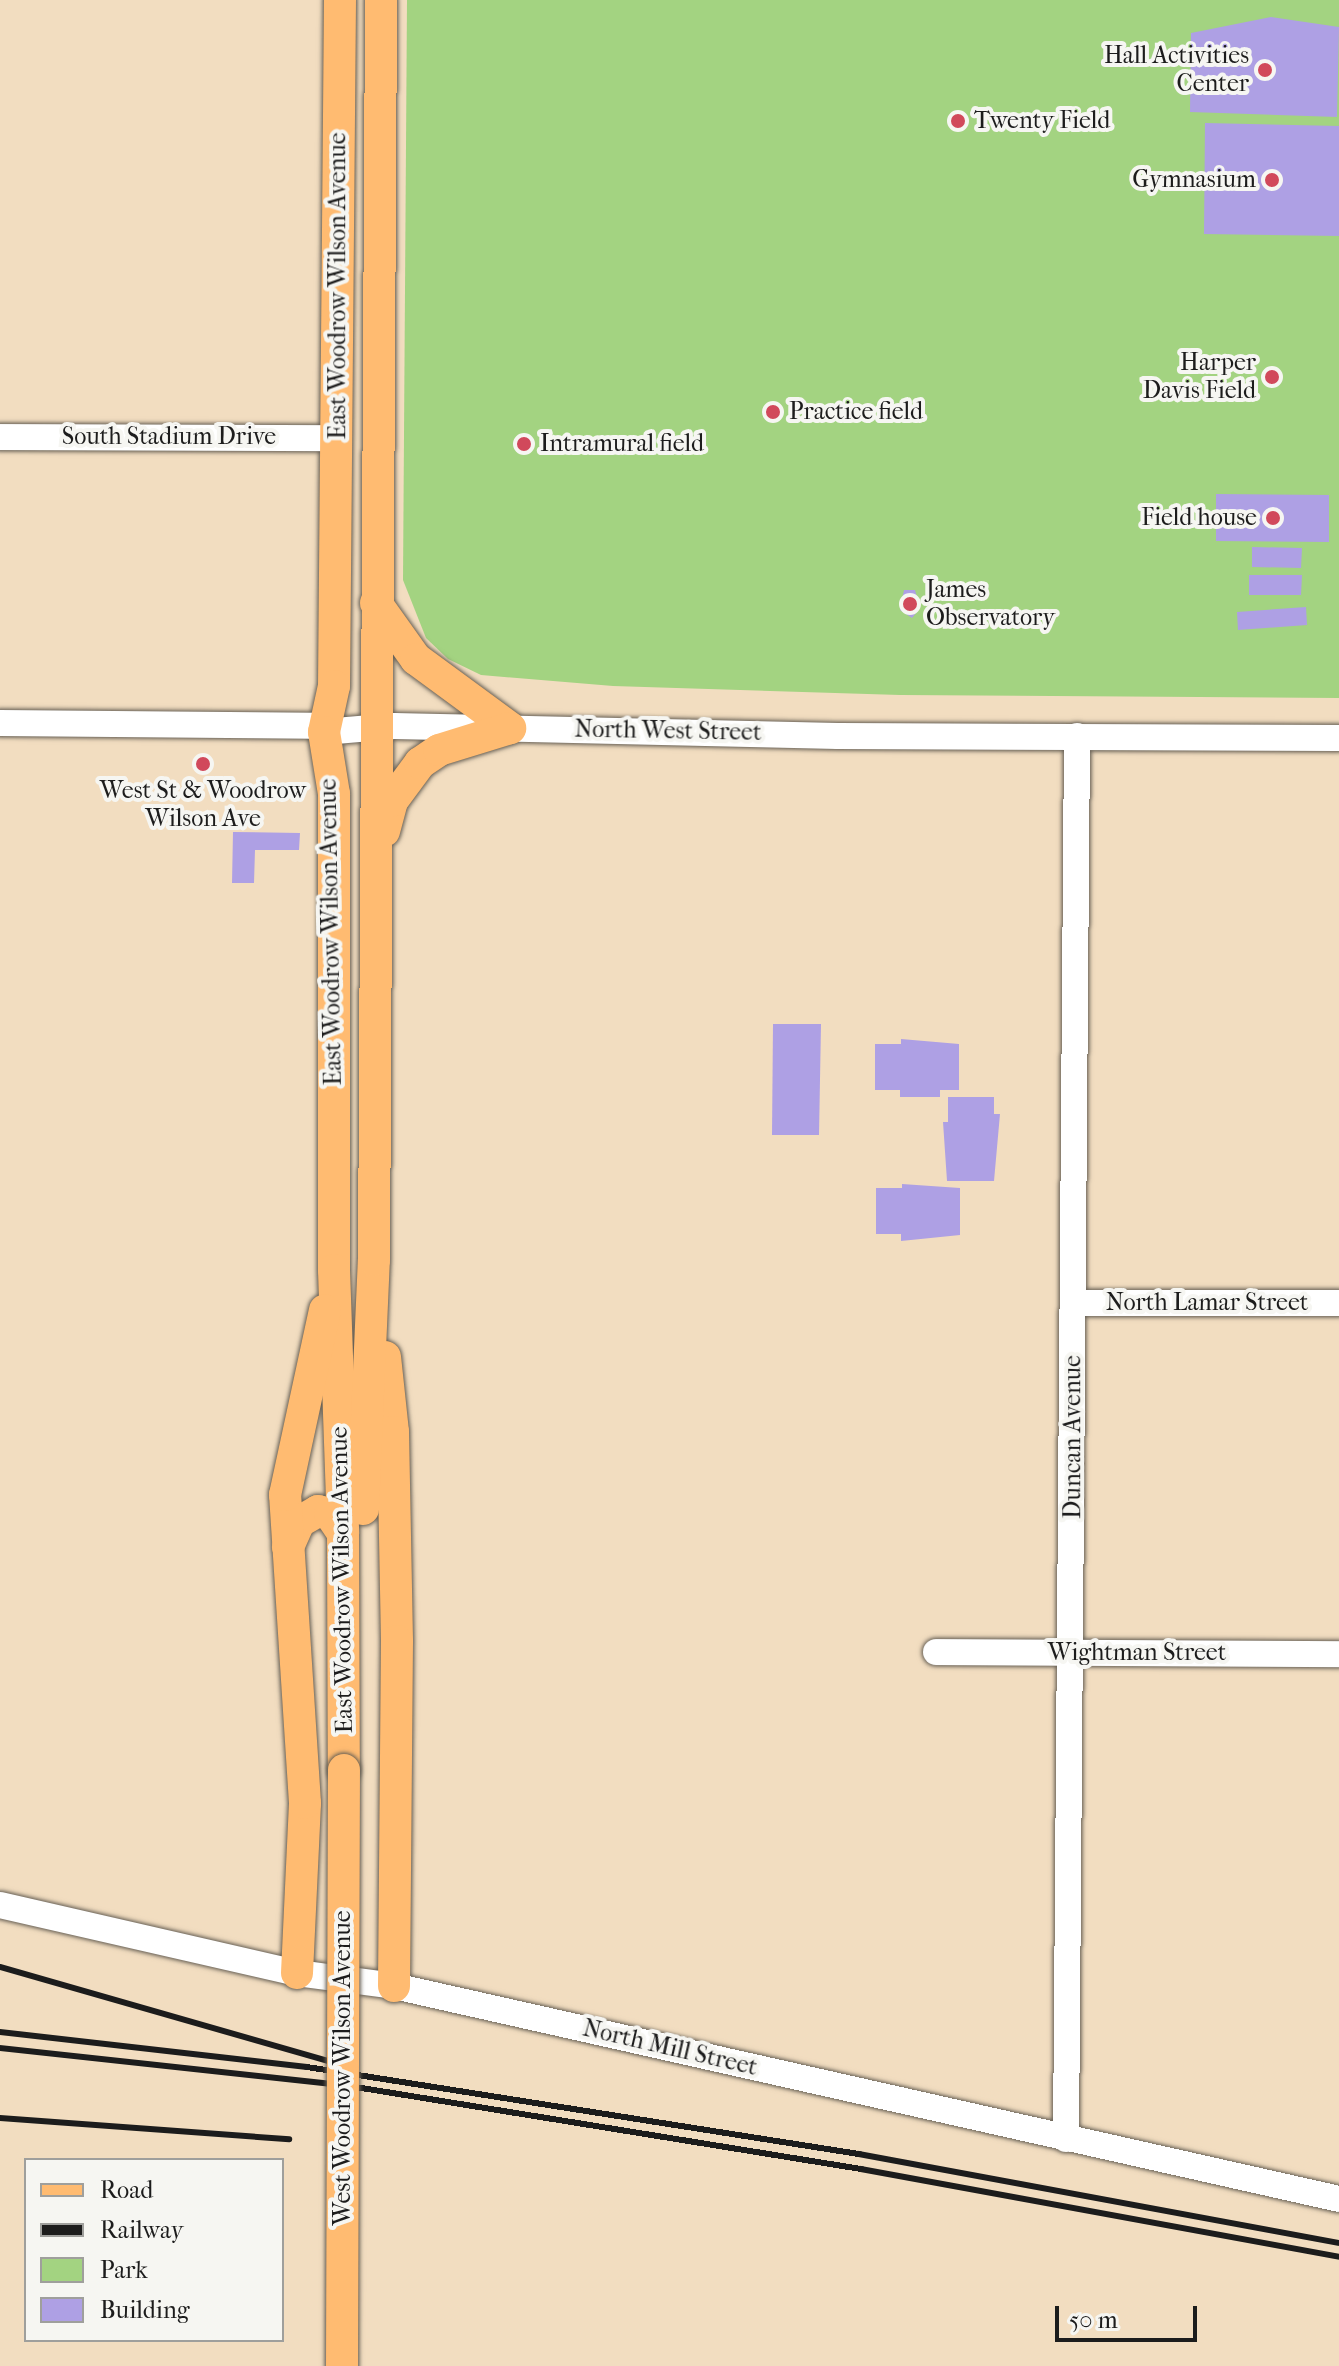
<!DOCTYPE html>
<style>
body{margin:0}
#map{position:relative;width:1339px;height:2366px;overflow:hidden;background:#f2ddc0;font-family:"IM FELL French Canon",serif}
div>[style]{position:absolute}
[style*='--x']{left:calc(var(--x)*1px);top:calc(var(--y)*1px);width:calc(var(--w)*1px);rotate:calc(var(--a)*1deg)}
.green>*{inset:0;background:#a3d381}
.building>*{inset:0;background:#aea0e4}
.roads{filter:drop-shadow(0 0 2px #676055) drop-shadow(0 0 2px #676055)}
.minor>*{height:26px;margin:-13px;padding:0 13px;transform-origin:13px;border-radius:13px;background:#fff}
.major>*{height:32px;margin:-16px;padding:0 16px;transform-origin:16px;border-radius:16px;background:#ffbb71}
.rail>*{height:6px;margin:-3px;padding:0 3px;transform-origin:3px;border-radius:3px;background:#1c1c1c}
.bridges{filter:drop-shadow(0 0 2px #676055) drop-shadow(0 0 2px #676055)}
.major-bridge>*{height:32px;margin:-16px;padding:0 16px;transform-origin:16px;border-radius:16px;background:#ffbb71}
.dots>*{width:22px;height:22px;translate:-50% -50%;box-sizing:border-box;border:4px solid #f6f6f2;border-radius:50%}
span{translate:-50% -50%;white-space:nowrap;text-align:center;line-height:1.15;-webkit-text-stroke:8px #f6f6f2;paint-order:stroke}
.poi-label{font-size:24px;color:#1c1c1c}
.right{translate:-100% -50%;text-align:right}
.left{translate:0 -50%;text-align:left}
.street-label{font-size:24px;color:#1c1c1c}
.legend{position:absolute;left:24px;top:2158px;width:260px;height:184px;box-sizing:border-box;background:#f6f6f2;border:2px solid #9f9f9c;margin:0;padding:10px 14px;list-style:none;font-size:24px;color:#1c1c1c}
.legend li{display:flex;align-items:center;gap:16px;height:40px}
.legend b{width:40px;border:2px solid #9f9f9c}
.scale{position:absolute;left:1055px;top:2306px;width:142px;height:36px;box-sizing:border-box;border:4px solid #1c1c1c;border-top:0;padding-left:10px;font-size:24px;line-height:28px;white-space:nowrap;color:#1c1c1c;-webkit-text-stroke:6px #f6f6f2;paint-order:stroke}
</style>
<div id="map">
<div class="green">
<div style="clip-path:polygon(407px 0,1339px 0,1339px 698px,900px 695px,613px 686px,481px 675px,448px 659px,426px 638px,403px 580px)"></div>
</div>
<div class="building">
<div style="clip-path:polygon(1271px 17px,1339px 27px,1337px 117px,1190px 112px,1191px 33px)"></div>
<div style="clip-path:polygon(1205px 123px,1339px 126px,1339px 236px,1204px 234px)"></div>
<div style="clip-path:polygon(1216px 494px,1329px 495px,1329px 542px,1216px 541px)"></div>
<div style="clip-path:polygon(1252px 547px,1302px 548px,1301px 568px,1252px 567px)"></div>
<div style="clip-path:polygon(1249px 575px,1302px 575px,1301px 595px,1249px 595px)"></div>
<div style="clip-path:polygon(904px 590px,915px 590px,920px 608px,912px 618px,900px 610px)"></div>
<div style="clip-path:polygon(1306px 607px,1307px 625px,1238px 630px,1237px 612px)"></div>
<div style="clip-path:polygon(233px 832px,300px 833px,299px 850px,255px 850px,254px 883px,232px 883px)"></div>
<div style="clip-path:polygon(773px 1024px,821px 1024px,819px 1135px,772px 1135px)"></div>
<div style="clip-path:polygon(901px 1039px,959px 1044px,959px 1090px,940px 1090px,940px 1097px,900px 1097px,900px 1090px,875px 1090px,875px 1044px,901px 1044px)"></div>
<div style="clip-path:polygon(948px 1097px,994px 1097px,994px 1114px,1000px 1114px,994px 1181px,947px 1181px,943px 1122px,948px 1122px)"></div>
<div style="clip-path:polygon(902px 1184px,960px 1188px,960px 1235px,901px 1241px,901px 1234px,876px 1234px,876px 1188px,902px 1188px)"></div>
</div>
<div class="roads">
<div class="minor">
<div style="--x:0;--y:437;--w:338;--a:0.2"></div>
<div style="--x:0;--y:723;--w:314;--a:0.5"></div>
<div style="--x:314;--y:726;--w:12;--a:31"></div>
<div style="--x:324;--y:732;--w:70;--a:-4.9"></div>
<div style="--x:394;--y:726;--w:444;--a:1.3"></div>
<div style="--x:838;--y:736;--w:501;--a:0.23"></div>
<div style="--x:1074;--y:1303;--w:265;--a:0"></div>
<div style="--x:936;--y:1652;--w:403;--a:0.3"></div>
<div style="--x:0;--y:1905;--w:305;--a:12.9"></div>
<div style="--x:297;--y:1973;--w:98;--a:7.6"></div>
<div style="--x:394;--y:1986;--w:969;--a:12.7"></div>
<div style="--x:1066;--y:2139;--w:1403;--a:-89.55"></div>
</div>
<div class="major">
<div style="--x:340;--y:0;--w:686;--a:90.5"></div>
<div style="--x:334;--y:686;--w:47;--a:102.3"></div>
<div style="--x:324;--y:732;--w:63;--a:80.8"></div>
<div style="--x:334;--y:794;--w:476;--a:90"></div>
<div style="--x:334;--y:1270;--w:263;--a:88"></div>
<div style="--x:343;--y:1533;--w:237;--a:89.8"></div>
<div style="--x:376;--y:603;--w:69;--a:54.5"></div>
<div style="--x:416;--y:659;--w:117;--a:36.3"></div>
<div style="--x:384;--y:831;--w:31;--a:-75"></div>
<div style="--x:392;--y:801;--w:47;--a:-53.6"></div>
<div style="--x:420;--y:763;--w:23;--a:-34"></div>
<div style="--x:439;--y:750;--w:74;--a:-17.2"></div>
<div style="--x:385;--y:1357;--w:75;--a:83.9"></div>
<div style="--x:393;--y:1432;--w:209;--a:88.9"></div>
<div style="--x:397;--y:1641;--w:345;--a:90.5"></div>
<div style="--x:363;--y:1509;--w:249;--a:-87.5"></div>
<div style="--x:374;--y:1260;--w:1260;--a:-89.68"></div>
<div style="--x:288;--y:1547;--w:27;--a:-66"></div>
<div style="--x:299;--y:1522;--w:22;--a:-30"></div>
<div style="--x:318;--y:1511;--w:12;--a:14"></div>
<div style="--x:330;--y:1514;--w:23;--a:56"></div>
<div style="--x:297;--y:1973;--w:170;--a:-87.3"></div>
<div style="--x:305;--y:1803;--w:309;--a:-93.7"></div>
<div style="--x:285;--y:1495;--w:189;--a:-77.8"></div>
</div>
</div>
<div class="rail">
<div style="--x:0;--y:1967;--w:340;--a:16"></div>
<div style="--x:0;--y:2032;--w:309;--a:6.5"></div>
<div style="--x:307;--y:2067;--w:559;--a:8.96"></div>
<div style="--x:859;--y:2154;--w:488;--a:10.5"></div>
<div style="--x:0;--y:2048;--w:345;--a:6.2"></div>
<div style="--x:343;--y:2085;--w:525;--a:9.21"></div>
<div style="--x:861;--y:2169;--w:486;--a:10.4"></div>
<div style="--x:0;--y:2118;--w:290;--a:4.2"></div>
</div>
<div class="bridges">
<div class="major-bridge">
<div style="--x:342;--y:2366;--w:596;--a:-89.81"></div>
</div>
</div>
<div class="dots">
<div style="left:1265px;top:70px;background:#d1495b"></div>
<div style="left:958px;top:121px;background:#d1495b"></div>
<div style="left:1272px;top:180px;background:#d1495b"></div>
<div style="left:1272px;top:377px;background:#d1495b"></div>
<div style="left:773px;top:412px;background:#d1495b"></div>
<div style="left:524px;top:444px;background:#d1495b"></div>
<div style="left:1273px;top:518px;background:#d1495b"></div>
<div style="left:910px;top:604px;background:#d1495b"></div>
<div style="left:203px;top:764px;background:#d1495b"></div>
</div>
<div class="poi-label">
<span class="right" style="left:1249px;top:70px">Hall Activities<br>Center</span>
<span class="left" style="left:974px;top:121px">Twenty Field</span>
<span class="right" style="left:1256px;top:180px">Gymnasium</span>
<span class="right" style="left:1256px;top:377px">Harper<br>Davis Field</span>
<span class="left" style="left:789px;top:412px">Practice field</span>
<span class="left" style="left:540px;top:444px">Intramural field</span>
<span class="right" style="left:1257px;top:518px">Field house</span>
<span class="left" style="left:926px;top:604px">James<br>Observatory</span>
<span style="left:203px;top:805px">West St &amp; Woodrow<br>Wilson Ave</span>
</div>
<div class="street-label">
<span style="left:338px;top:286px;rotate:-90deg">East Woodrow Wilson Avenue</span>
<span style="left:169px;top:437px">South Stadium Drive</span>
<span style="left:668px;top:731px;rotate:1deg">North West Street</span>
<span style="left:331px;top:932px;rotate:-91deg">East Woodrow Wilson Avenue</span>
<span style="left:1207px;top:1303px">North Lamar Street</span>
<span style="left:1073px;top:1437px;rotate:-90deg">Duncan Avenue</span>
<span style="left:342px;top:1580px;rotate:-91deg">East Woodrow Wilson Avenue</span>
<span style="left:1137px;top:1653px">Wightman Street</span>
<span style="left:670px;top:2048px;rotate:13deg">North Mill Street</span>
<span style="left:343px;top:2068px;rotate:-90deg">West Woodrow Wilson Avenue</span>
</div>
<ul class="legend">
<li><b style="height:10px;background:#ffbb71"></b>Road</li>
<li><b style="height:10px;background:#1c1c1c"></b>Railway</li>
<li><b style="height:22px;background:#a3d381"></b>Park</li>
<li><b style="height:22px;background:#aea0e4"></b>Building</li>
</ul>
<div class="scale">50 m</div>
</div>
